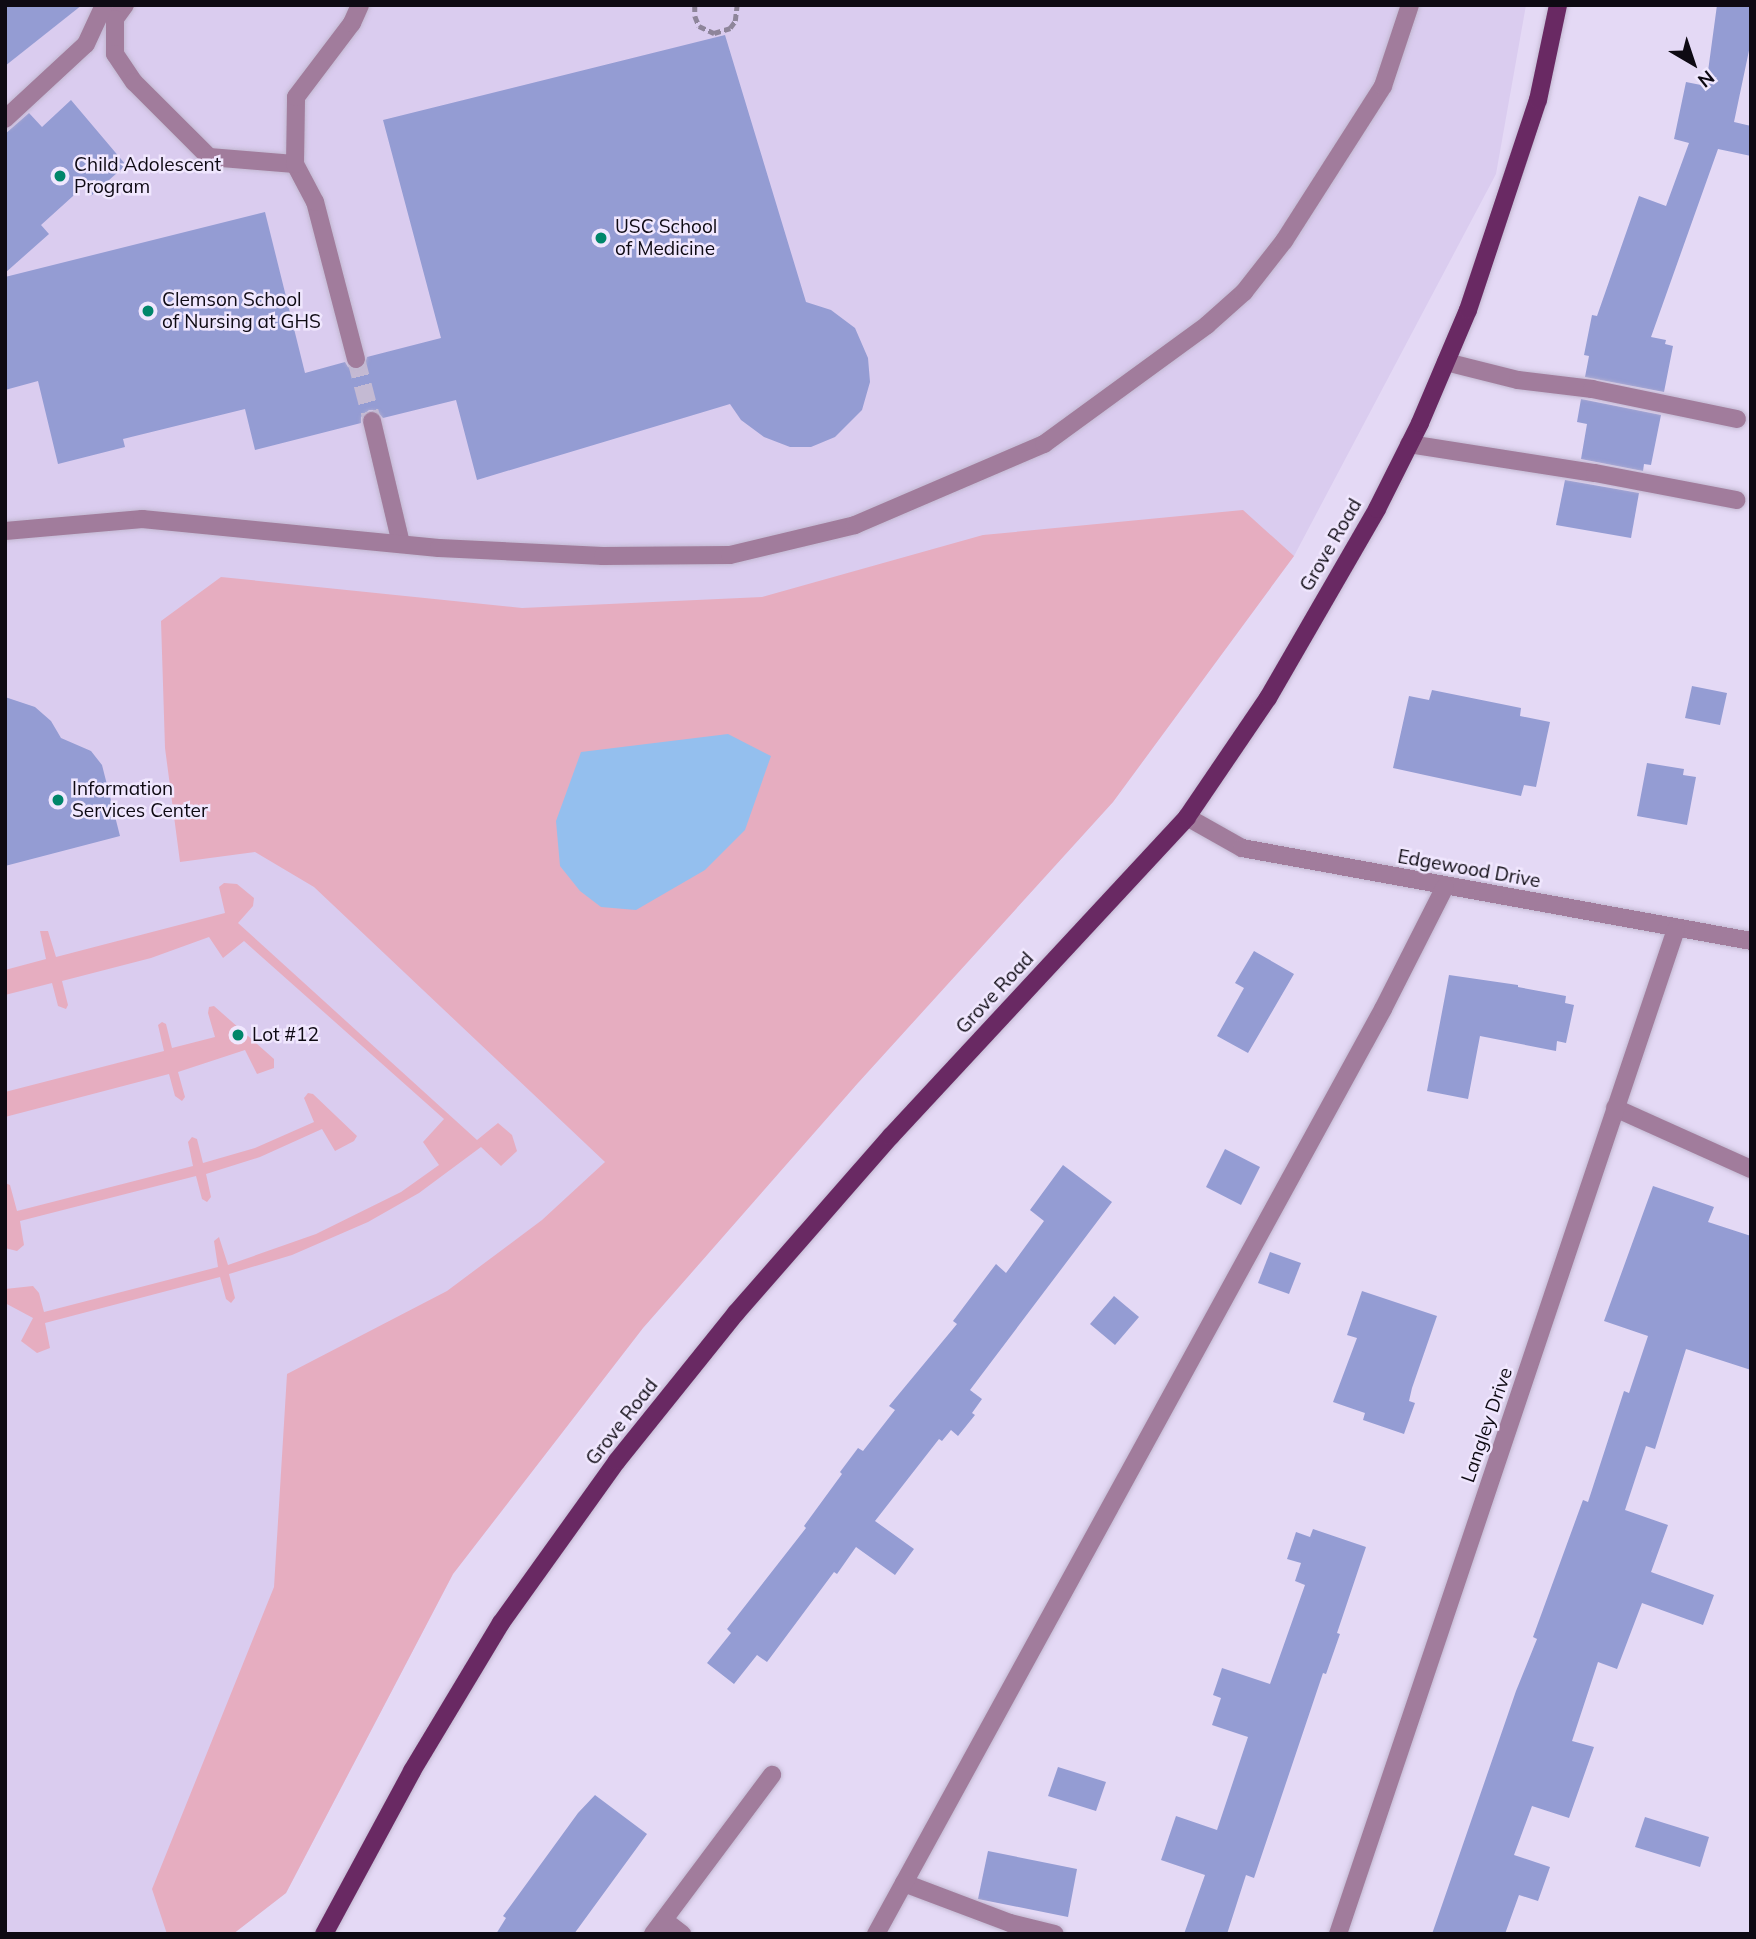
<!DOCTYPE html>
<style>
body{margin:0}
#map{position:relative;width:1756px;height:1939px;overflow:hidden;background:#e4d9f5;font-family:Mulish,sans-serif}
div>[style]{position:absolute}
[style*='--x']{left:calc(var(--x)*1px);top:calc(var(--y)*1px);width:calc(var(--w)*1px);rotate:calc(var(--a)*1deg)}
.built>*{inset:0;background:#daccef}
.green>*{inset:0;background:#e6adc0}
.water>*{inset:0;background:#94bfee}
.building>*{inset:0;background:#949cd3}
.minor-tunnel>*{height:18px;margin-top:-9px;transform-origin:0;background:repeating-linear-gradient(90deg,#c4bad3 0 18px,transparent 0 27px)}
.path>*{height:4.5px;margin-top:-2.25px;transform-origin:0;background:repeating-linear-gradient(90deg,#8e859a 0 7px,transparent 0 10.5px)}
.roads{filter:drop-shadow(0 0 2px #c2b8d1) drop-shadow(0 0 2px #c2b8d1)}
.minor>*{height:18px;margin:-9px;padding:0 9px;transform-origin:9px;border-radius:9px;background:#a17c9c}
.major>*{height:18px;margin:-9px;padding:0 9px;transform-origin:9px;border-radius:9px;background:#692963}
.dots>*{width:19px;height:19px;translate:-50% -50%;box-sizing:border-box;border:4px solid #f0e7fe;border-radius:50%}
span{translate:-50% -50%;white-space:nowrap;text-align:center;line-height:1.15;-webkit-text-stroke:5px #f0e7fe;paint-order:stroke}
.poi-label{font-size:19px;color:#0e0a13}
.left{translate:0 -50%;text-align:left}
.street-label{font-size:19px;color:#0e0a13}
.frame{position:absolute;inset:0;border:7px solid #0e0a13;pointer-events:none}
.north{position:absolute;left:1658px;top:28px;width:70px;height:70px;-webkit-text-stroke:5px #f0e7fe;paint-order:stroke;rotate:141deg;font-size:19px;font-weight:700;line-height:28px;text-align:center;color:#0e0a13}
.north::after{content:'';display:block;margin:auto;width:24px;height:32px;background:#0e0a13;clip-path:polygon(50% 0,100% 100%,50% 72%,0 100%)}
</style>
<div id="map">
<div class="built">
<div style="clip-path:polygon(5px 5px,1526px 5px,1496px 174px,1294px 556px,1113px 802px,857px 1084px,643px 1328px,453px 1574px,286px 1893px,233px 1934px,5px 1934px)"></div>
</div>
<div class="green">
<div style="clip-path:polygon(1243px 510px,1294px 556px,1113px 802px,857px 1084px,643px 1328px,453px 1574px,286px 1893px,233px 1934px,167px 1934px,152px 1889px,274px 1587px,287px 1374px,447px 1291px,542px 1220px,605px 1162px,314px 887px,255px 852px,180px 862px,165px 748px,161px 621px,221px 577px,522px 608px,762px 597px,983px 535px)"></div>
<div style="clip-path:polygon(224px 883px,237px 884px,254px 898px,253px 906px,238px 923px,477px 1140px,498px 1123px,512px 1135px,517px 1151px,501px 1166px,481px 1147px,419px 1193px,368px 1222px,292px 1255px,229px 1274px,235px 1298px,231px 1303px,226px 1299px,220px 1277px,45px 1323px,50px 1348px,37px 1353px,21px 1341px,33px 1318px,5px 1303px,5px 1289px,33px 1286px,39px 1293px,44px 1312px,218px 1267px,214px 1241px,219px 1237px,228px 1265px,316px 1234px,401px 1192px,439px 1165px,423px 1142px,444px 1119px,244px 941px,223px 958px,209px 937px,151px 958px,62px 981px,68px 1005px,66px 1009px,58px 1006px,52px 983px,5px 995px,5px 970px,46px 959px,40px 931px,48px 931px,56px 957px,225px 913px,219px 887px)"></div>
<div style="clip-path:polygon(214px 1006px,274px 1059px,274px 1068px,257px 1074px,245px 1050px,178px 1072px,185px 1097px,182px 1101px,175px 1096px,169px 1074px,5px 1117px,5px 1092px,164px 1051px,158px 1025px,162px 1022px,166px 1024px,172px 1048px,215px 1037px,208px 1013px,209px 1007px)"></div>
<div style="clip-path:polygon(308px 1093px,313px 1094px,357px 1136px,354px 1141px,335px 1151px,322px 1129px,260px 1157px,206px 1174px,211px 1197px,207px 1202px,202px 1199px,196px 1176px,20px 1221px,24px 1245px,17px 1251px,5px 1248px,5px 1183px,10px 1185px,17px 1211px,193px 1166px,188px 1142px,192px 1137px,197px 1139px,203px 1163px,255px 1148px,314px 1122px,304px 1098px)"></div>
</div>
<div class="water">
<div style="clip-path:polygon(728px 734px,771px 756px,745px 830px,705px 870px,636px 910px,601px 907px,580px 891px,560px 866px,556px 821px,581px 752px)"></div>
</div>
<div class="building">
<div style="clip-path:polygon(5px 5px,82px 5px,5px 66px)"></div>
<div style="clip-path:polygon(1717px 5px,1751px 5px,1751px 41px,1734px 122px,1751px 126px,1751px 156px,1718px 149px,1651px 337px,1666px 340px,1665px 344px,1673px 346px,1664px 392px,1585px 377px,1589px 356px,1584px 355px,1592px 315px,1597px 316px,1639px 196px,1666px 206px,1689px 143px,1674px 139px,1686px 82px,1706px 86px)"></div>
<div style="clip-path:polygon(725px 35px,806px 302px,831px 310px,855px 328px,868px 358px,870px 382px,862px 410px,835px 437px,811px 447px,790px 447px,764px 437px,741px 420px,730px 404px,477px 480px,456px 400px,383px 418px,376px 410px,369px 410px,361px 417px,361px 423px,255px 450px,245px 409px,123px 439px,125px 447px,58px 464px,38px 381px,5px 390px,5px 277px,265px 212px,305px 373px,345px 362px,348px 367px,358px 370px,364px 367px,367px 357px,441px 338px,383px 120px)"></div>
<div style="clip-path:polygon(71px 100px,126px 165px,91px 196px,83px 187px,41px 225px,49px 234px,5px 273px,5px 134px,29px 113px,42px 127px)"></div>
<div style="clip-path:polygon(1581px 399px,1661px 415px,1651px 465px,1644px 464px,1643px 471px,1581px 459px,1587px 424px,1577px 422px)"></div>
<div style="clip-path:polygon(1565px 480px,1639px 493px,1631px 538px,1556px 525px)"></div>
<div style="clip-path:polygon(1692px 686px,1727px 693px,1720px 725px,1685px 718px)"></div>
<div style="clip-path:polygon(1432px 690px,1521px 708px,1520px 716px,1550px 722px,1536px 787px,1524px 785px,1521px 796px,1393px 768px,1409px 696px,1429px 700px)"></div>
<div style="clip-path:polygon(5px 697px,35px 707px,51px 721px,61px 738px,91px 751px,102px 765px,120px 836px,5px 866px)"></div>
<div style="clip-path:polygon(1647px 763px,1684px 769px,1683px 775px,1696px 777px,1687px 825px,1637px 816px)"></div>
<div style="clip-path:polygon(1254px 951px,1294px 974px,1248px 1053px,1217px 1036px,1244px 988px,1235px 983px)"></div>
<div style="clip-path:polygon(1449px 975px,1518px 985px,1518px 987px,1566px 996px,1565px 1003px,1574px 1005px,1566px 1043px,1557px 1041px,1556px 1051px,1480px 1036px,1468px 1099px,1427px 1091px)"></div>
<div style="clip-path:polygon(1225px 1149px,1260px 1167px,1241px 1205px,1206px 1187px)"></div>
<div style="clip-path:polygon(1063px 1165px,1112px 1202px,970px 1390px,982px 1399px,972px 1413px,975px 1415px,958px 1436px,951px 1430px,942px 1441px,939px 1439px,875px 1521px,914px 1549px,895px 1575px,856px 1547px,837px 1574px,834px 1572px,767px 1662px,757px 1655px,734px 1684px,707px 1663px,731px 1633px,727px 1629px,806px 1528px,804px 1526px,842px 1474px,840px 1472px,858px 1448px,863px 1451px,895px 1410px,889px 1406px,957px 1324px,953px 1321px,996px 1264px,1006px 1273px,1044px 1221px,1030px 1210px)"></div>
<div style="clip-path:polygon(1653px 1186px,1714px 1207px,1708px 1222px,1751px 1236px,1751px 1370px,1686px 1349px,1655px 1449px,1646px 1446px,1625px 1510px,1668px 1525px,1651px 1572px,1714px 1595px,1703px 1625px,1642px 1603px,1617px 1669px,1598px 1662px,1572px 1741px,1594px 1747px,1569px 1818px,1532px 1806px,1514px 1855px,1550px 1867px,1538px 1901px,1519px 1895px,1505px 1934px,1432px 1934px,1516px 1691px,1537px 1639px,1533px 1637px,1583px 1500px,1588px 1502px,1624px 1391px,1629px 1393px,1648px 1336px,1604px 1321px)"></div>
<div style="clip-path:polygon(1270px 1252px,1301px 1263px,1289px 1294px,1258px 1283px)"></div>
<div style="clip-path:polygon(1362px 1291px,1437px 1316px,1412px 1388px,1409px 1401px,1415px 1403px,1404px 1434px,1363px 1420px,1365px 1413px,1333px 1402px,1357px 1338px,1347px 1335px)"></div>
<div style="clip-path:polygon(1114px 1296px,1139px 1317px,1115px 1345px,1090px 1324px)"></div>
<div style="clip-path:polygon(1313px 1529px,1366px 1547px,1337px 1633px,1340px 1634px,1326px 1674px,1323px 1673px,1254px 1878px,1246px 1875px,1227px 1934px,1184px 1934px,1205px 1875px,1161px 1860px,1176px 1816px,1217px 1830px,1248px 1737px,1212px 1725px,1221px 1698px,1213px 1695px,1222px 1668px,1270px 1684px,1305px 1585px,1295px 1581px,1301px 1563px,1287px 1559px,1296px 1532px,1310px 1537px)"></div>
<div style="clip-path:polygon(1058px 1767px,1106px 1782px,1096px 1811px,1048px 1796px)"></div>
<div style="clip-path:polygon(595px 1795px,647px 1834px,574px 1934px,496px 1934px,506px 1918px,503px 1916px,578px 1813px)"></div>
<div style="clip-path:polygon(1645px 1817px,1709px 1837px,1700px 1867px,1635px 1847px)"></div>
<div style="clip-path:polygon(988px 1851px,1077px 1869px,1068px 1917px,978px 1899px)"></div>
</div>
<div class="minor-tunnel">
<div style="--x:356;--y:359;--w:64;--a:75.5"></div>
</div>
<div class="path">
<div style="--x:695;--y:5;--w:11;--a:90"></div>
<div style="--x:695;--y:16;--w:11;--a:68"></div>
<div style="--x:699;--y:26;--w:17;--a:25"></div>
<div style="--x:714;--y:33;--w:17;--a:-17"></div>
<div style="--x:730;--y:28;--w:9;--a:-54"></div>
<div style="--x:735;--y:21;--w:16;--a:-83"></div>
</div>
<div class="roads">
<div class="minor">
<div style="--x:125;--y:5;--w:17;--a:126"></div>
<div style="--x:115;--y:19;--w:35;--a:90"></div>
<div style="--x:115;--y:54;--w:34;--a:56"></div>
<div style="--x:134;--y:82;--w:106;--a:45"></div>
<div style="--x:209;--y:157;--w:86;--a:4.7"></div>
<div style="--x:5;--y:119;--w:110;--a:-42.8"></div>
<div style="--x:86;--y:44;--w:43;--a:-65.2"></div>
<div style="--x:356;--y:359;--w:162;--a:-104.6"></div>
<div style="--x:315;--y:202;--w:43;--a:-117.8"></div>
<div style="--x:295;--y:164;--w:67;--a:-89.1"></div>
<div style="--x:296;--y:97;--w:93;--a:-52.9"></div>
<div style="--x:352;--y:23;--w:20;--a:-66"></div>
<div style="--x:1446;--y:362;--w:74;--a:14"></div>
<div style="--x:1518;--y:380;--w:75;--a:6.9"></div>
<div style="--x:1592;--y:389;--w:148;--a:11.7"></div>
<div style="--x:372;--y:421;--w:126;--a:76.7"></div>
<div style="--x:1409;--y:444;--w:188;--a:8.9"></div>
<div style="--x:1595;--y:473;--w:144;--a:10.8"></div>
<div style="--x:5;--y:531;--w:138;--a:-5"></div>
<div style="--x:142;--y:519;--w:298;--a:5.6"></div>
<div style="--x:439;--y:548;--w:164;--a:2.8"></div>
<div style="--x:603;--y:556;--w:127;--a:-0.5"></div>
<div style="--x:730;--y:555;--w:129;--a:-13.5"></div>
<div style="--x:855;--y:525;--w:206;--a:-23.2"></div>
<div style="--x:1044;--y:444;--w:202;--a:-36.1"></div>
<div style="--x:1207;--y:325;--w:50;--a:-41.7"></div>
<div style="--x:1244;--y:292;--w:65;--a:-51.9"></div>
<div style="--x:1284;--y:241;--w:184;--a:-57.4"></div>
<div style="--x:1383;--y:86;--w:85;--a:-71.6"></div>
<div style="--x:1187;--y:817;--w:63;--a:29.4"></div>
<div style="--x:1242;--y:848;--w:517;--a:10.35"></div>
<div style="--x:1615;--y:1108;--w:149;--a:24.2"></div>
<div style="--x:904;--y:1883;--w:113;--a:20.7"></div>
<div style="--x:1010;--y:1923;--w:46;--a:13.7"></div>
<div style="--x:664;--y:1920;--w:23;--a:38"></div>
<div style="--x:653;--y:1934;--w:199;--a:-53.2"></div>
<div style="--x:876;--y:1934;--w:1055;--a:-61.27"></div>
<div style="--x:1383;--y:1009;--w:137;--a:-63.1"></div>
<div style="--x:1338;--y:1934;--w:1060;--a:-71.41"></div>
</div>
<div class="major">
<div style="--x:324;--y:1934;--w:185;--a:-61.6"></div>
<div style="--x:412;--y:1771;--w:173;--a:-59"></div>
<div style="--x:501;--y:1623;--w:199;--a:-54.4"></div>
<div style="--x:617;--y:1461;--w:190;--a:-51.2"></div>
<div style="--x:736;--y:1313;--w:235;--a:-48.8"></div>
<div style="--x:891;--y:1136;--w:435;--a:-47.1"></div>
<div style="--x:1187;--y:817;--w:144;--a:-55.8"></div>
<div style="--x:1268;--y:698;--w:218;--a:-60"></div>
<div style="--x:1377;--y:509;--w:96;--a:-63.4"></div>
<div style="--x:1420;--y:423;--w:123;--a:-67"></div>
<div style="--x:1468;--y:310;--w:221;--a:-71.6"></div>
<div style="--x:1538;--y:100;--w:97;--a:-78.1"></div>
</div>
</div>
<div class="dots">
<div style="left:60px;top:176px;background:#01866a"></div>
<div style="left:601px;top:238px;background:#01866a"></div>
<div style="left:148px;top:311px;background:#01866a"></div>
<div style="left:58px;top:800px;background:#01866a"></div>
<div style="left:238px;top:1035px;background:#01866a"></div>
</div>
<div class="poi-label">
<span class="left" style="left:74px;top:176px">Child Adolescent<br>Program</span>
<span class="left" style="left:615px;top:238px">USC School<br>of Medicine</span>
<span class="left" style="left:162px;top:311px">Clemson School<br>of Nursing at GHS</span>
<span class="left" style="left:72px;top:800px">Information<br>Services Center</span>
<span class="left" style="left:252px;top:1035px">Lot #12</span>
</div>
<div class="street-label">
<span style="left:1331px;top:545px;rotate:-60deg">Grove Road</span>
<span style="left:1469px;top:869px;rotate:10deg">Edgewood Drive</span>
<span style="left:995px;top:993px;rotate:-47deg">Grove Road</span>
<span style="left:622px;top:1422px;rotate:-52deg">Grove Road</span>
<span style="left:1487px;top:1425px;rotate:-71deg">Langley Drive</span>
</div>
<div class="frame"></div>
<div class="north">N</div>
</div>
